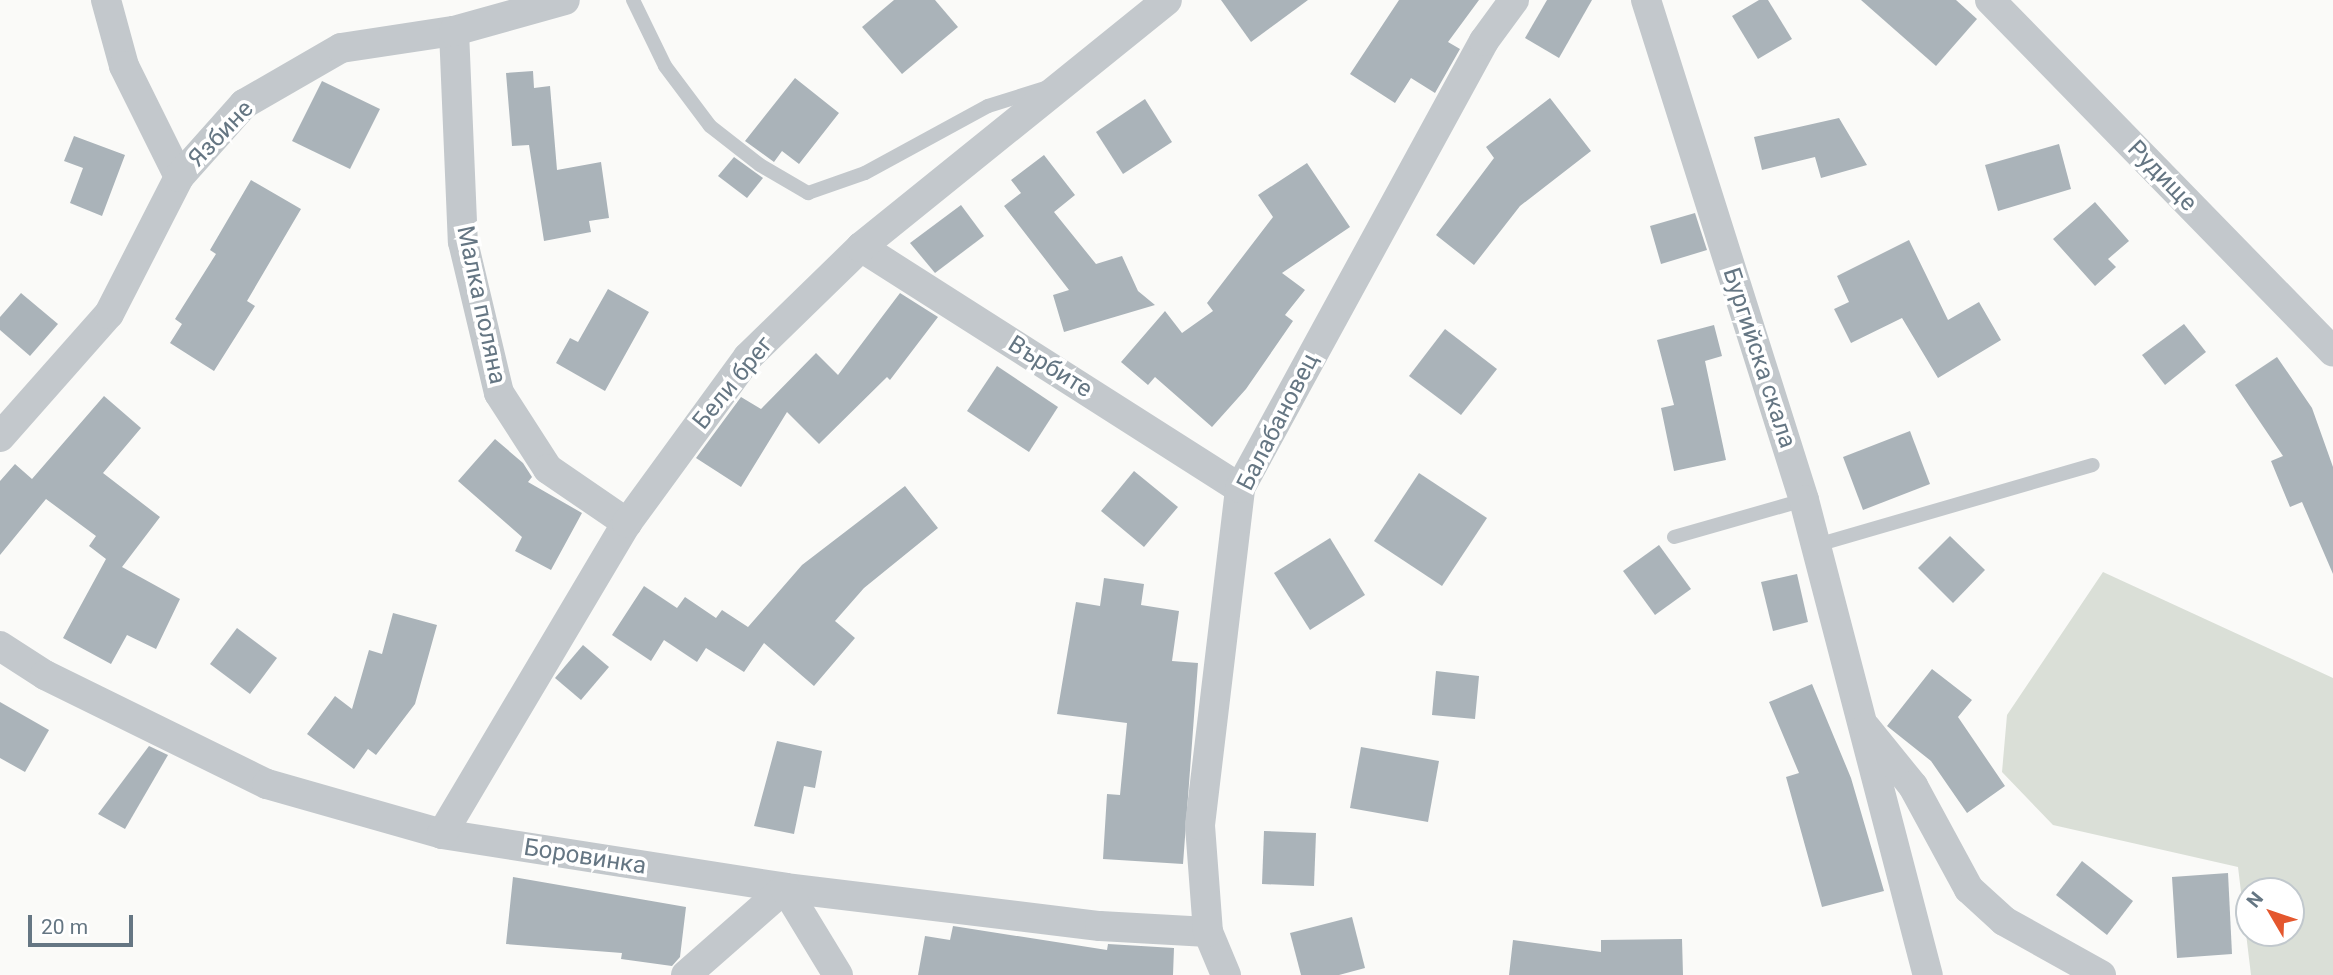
<!DOCTYPE html>
<meta charset="utf-8">
<style>
body{margin:0}
#map{position:relative;width:2333px;height:975px;overflow:hidden;background:#fafaf8;font-family:Roboto,sans-serif}
div>[style]{position:absolute}
[style*='--x']{left:calc(var(--x)*1px);top:calc(var(--y)*1px);width:calc(var(--w)*1px);rotate:calc(var(--a)*1deg)}
.green>*{inset:0;background:#dadfd7}
.building>*{inset:0;background:#aab3b9}
.lane>*{height:14px;margin:-7px;padding:0 7px;transform-origin:7px;border-radius:7px;background:#c3c8cc}
.street>*{height:30px;margin:-15px;padding:0 15px;transform-origin:15px;border-radius:15px;background:#c3c8cc}
span{translate:-50% -50%;white-space:nowrap;text-align:center;line-height:1.15;-webkit-text-stroke:7px #fff;paint-order:stroke}
.street-label{font-size:24px;color:#657683}
.north{position:absolute;left:2235px;top:877px;width:70px;height:70px;box-sizing:border-box;background:#fff;border:2px solid #c1c8cd;border-radius:50%;rotate:309deg;font-size:19px;font-weight:700;line-height:28px;text-align:center;color:#657683}
.north::after{content:'';display:block;margin:auto;width:24px;height:32px;background:#e4572e;clip-path:polygon(50% 0,100% 100%,50% 72%,0 100%)}
.scale{position:absolute;left:28px;top:915px;width:105px;height:32px;box-sizing:border-box;border:4px solid #657683;border-top:0;padding-left:9px;font-size:21px;line-height:24px;white-space:nowrap;color:#657683;-webkit-text-stroke:5px #fff;paint-order:stroke}
</style>
<div id="map">
<div class="green">
<div style="clip-path:polygon(evenodd,2103px 572px,2333px 678px,2333px 975px,2251px 975px,2238px 867px,2053px 825px,2002px 772px,2007px 715px,2103px 572px,2249px 891px,2291px 891px,2291px 933px,2249px 933px,2249px 891px)"></div>
</div>
<div class="building">
<div style="clip-path:polygon(894px 0,935px 0,958px 27px,902px 74px,862px 27px)"></div>
<div style="clip-path:polygon(1221px 0,1308px 0,1251px 42px)"></div>
<div style="clip-path:polygon(1399px 0,1479px 0,1448px 42px,1460px 49px,1435px 93px,1411px 78px,1395px 103px,1350px 74px)"></div>
<div style="clip-path:polygon(1547px 0,1592px 0,1559px 58px,1525px 38px)"></div>
<div style="clip-path:polygon(1759px 0,1768px 0,1792px 39px,1758px 59px,1732px 16px)"></div>
<div style="clip-path:polygon(1861px 0,1956px 0,1977px 19px,1936px 66px)"></div>
<div style="clip-path:polygon(533px 71px,534px 88px,550px 86px,557px 170px,601px 162px,609px 218px,589px 221px,591px 232px,544px 241px,529px 145px,512px 146px,506px 73px)"></div>
<div style="clip-path:polygon(795px 78px,839px 113px,799px 164px,782px 151px,774px 162px,745px 141px)"></div>
<div style="clip-path:polygon(322px 81px,380px 109px,350px 169px,292px 141px)"></div>
<div style="clip-path:polygon(1550px 98px,1591px 151px,1520px 206px,1474px 265px,1436px 235px,1494px 158px,1486px 147px)"></div>
<div style="clip-path:polygon(1145px 99px,1172px 142px,1123px 174px,1096px 132px)"></div>
<div style="clip-path:polygon(1839px 118px,1867px 165px,1821px 178px,1815px 157px,1762px 170px,1754px 137px)"></div>
<div style="clip-path:polygon(74px 136px,125px 155px,102px 216px,70px 203px,83px 168px,64px 161px)"></div>
<div style="clip-path:polygon(2059px 144px,2071px 189px,1998px 211px,1985px 165px)"></div>
<div style="clip-path:polygon(1044px 155px,1075px 195px,1054px 212px,1096px 264px,1122px 256px,1138px 291px,1155px 305px,1064px 332px,1053px 295px,1069px 290px,1004px 206px,1021px 193px,1011px 180px)"></div>
<div style="clip-path:polygon(734px 157px,763px 178px,747px 198px,718px 176px)"></div>
<div style="clip-path:polygon(1307px 163px,1350px 227px,1282px 273px,1305px 290px,1285px 315px,1293px 321px,1246px 389px,1212px 427px,1155px 377px,1148px 385px,1121px 362px,1165px 311px,1182px 333px,1213px 311px,1207px 303px,1273px 217px,1258px 195px)"></div>
<div style="clip-path:polygon(251px 180px,301px 209px,247px 301px,255px 306px,214px 371px,170px 343px,182px 324px,175px 319px,216px 254px,210px 250px)"></div>
<div style="clip-path:polygon(2095px 202px,2129px 241px,2108px 259px,2116px 267px,2095px 286px,2053px 239px)"></div>
<div style="clip-path:polygon(961px 205px,984px 236px,935px 273px,910px 243px)"></div>
<div style="clip-path:polygon(1695px 213px,1707px 250px,1661px 264px,1650px 226px)"></div>
<div style="clip-path:polygon(1909px 240px,1948px 320px,1979px 302px,2001px 340px,1938px 378px,1902px 318px,1851px 343px,1834px 309px,1849px 302px,1837px 276px)"></div>
<div style="clip-path:polygon(608px 289px,649px 312px,605px 391px,556px 363px,570px 338px,578px 342px)"></div>
<div style="clip-path:polygon(21px 293px,58px 324px,30px 356px,0 330px,0 317px)"></div>
<div style="clip-path:polygon(900px 293px,938px 317px,890px 380px,887px 377px,819px 444px,787px 412px,741px 487px,696px 458px,741px 397px,761px 409px,816px 353px,838px 375px)"></div>
<div style="clip-path:polygon(2184px 324px,2206px 352px,2165px 385px,2142px 355px)"></div>
<div style="clip-path:polygon(1714px 325px,1722px 356px,1705px 361px,1726px 460px,1674px 471px,1661px 408px,1674px 405px,1657px 340px)"></div>
<div style="clip-path:polygon(1445px 329px,1497px 369px,1461px 415px,1409px 376px)"></div>
<div style="clip-path:polygon(2277px 357px,2312px 408px,2333px 467px,2333px 574px,2302px 502px,2290px 507px,2271px 461px,2283px 456px,2235px 385px)"></div>
<div style="clip-path:polygon(997px 366px,1058px 407px,1029px 452px,967px 411px)"></div>
<div style="clip-path:polygon(104px 396px,141px 428px,103px 473px,160px 517px,122px 567px,180px 599px,156px 649px,127px 635px,111px 664px,63px 638px,106px 559px,89px 546px,96px 536px,46px 499px,0 555px,0 481px,15px 464px,32px 479px)"></div>
<div style="clip-path:polygon(1910px 431px,1930px 484px,1863px 510px,1843px 457px)"></div>
<div style="clip-path:polygon(495px 439px,523px 463px,532px 477px,528px 482px,582px 513px,551px 570px,515px 551px,522px 537px,458px 481px)"></div>
<div style="clip-path:polygon(1134px 471px,1178px 507px,1144px 547px,1101px 511px)"></div>
<div style="clip-path:polygon(1419px 473px,1487px 518px,1442px 586px,1374px 541px)"></div>
<div style="clip-path:polygon(905px 486px,938px 528px,864px 588px,835px 621px,855px 638px,814px 686px,764px 643px,744px 672px,706px 648px,697px 662px,664px 640px,651px 661px,612px 635px,644px 586px,677px 608px,685px 597px,716px 618px,722px 610px,748px 627px,802px 565px)"></div>
<div style="clip-path:polygon(1950px 536px,1985px 570px,1953px 603px,1918px 568px)"></div>
<div style="clip-path:polygon(1330px 538px,1365px 595px,1310px 630px,1274px 573px)"></div>
<div style="clip-path:polygon(1659px 545px,1691px 589px,1655px 615px,1623px 571px)"></div>
<div style="clip-path:polygon(1797px 574px,1808px 622px,1773px 631px,1761px 582px)"></div>
<div style="clip-path:polygon(1104px 578px,1144px 584px,1141px 605px,1179px 611px,1172px 661px,1198px 663px,1183px 864px,1103px 859px,1107px 794px,1120px 795px,1127px 723px,1057px 714px,1076px 602px,1100px 606px)"></div>
<div style="clip-path:polygon(393px 613px,437px 625px,415px 704px,376px 755px,368px 749px,354px 769px,307px 734px,335px 696px,352px 709px,369px 650px,382px 654px)"></div>
<div style="clip-path:polygon(237px 628px,277px 658px,250px 694px,210px 664px)"></div>
<div style="clip-path:polygon(583px 645px,609px 667px,581px 700px,555px 678px)"></div>
<div style="clip-path:polygon(1932px 669px,1972px 700px,1958px 717px,2005px 786px,1967px 813px,1931px 761px,1887px 726px)"></div>
<div style="clip-path:polygon(1436px 671px,1479px 676px,1475px 719px,1432px 715px)"></div>
<div style="clip-path:polygon(1812px 684px,1851px 778px,1884px 891px,1822px 907px,1786px 777px,1799px 773px,1769px 702px)"></div>
<div style="clip-path:polygon(0 702px,49px 730px,25px 772px,0 758px)"></div>
<div style="clip-path:polygon(777px 741px,822px 751px,815px 788px,804px 786px,794px 834px,754px 826px)"></div>
<div style="clip-path:polygon(149px 746px,168px 755px,125px 829px,98px 814px)"></div>
<div style="clip-path:polygon(1361px 747px,1439px 761px,1428px 822px,1350px 808px)"></div>
<div style="clip-path:polygon(1264px 831px,1316px 833px,1314px 886px,1262px 884px)"></div>
<div style="clip-path:polygon(2082px 861px,2133px 901px,2107px 935px,2056px 895px)"></div>
<div style="clip-path:polygon(2228px 873px,2232px 954px,2177px 958px,2172px 877px)"></div>
<div style="clip-path:polygon(513px 877px,686px 907px,680px 957px,672px 966px,621px 959px,622px 953px,506px 944px)"></div>
<div style="clip-path:polygon(1352px 917px,1365px 968px,1339px 975px,1301px 975px,1290px 933px)"></div>
<div style="clip-path:polygon(953px 926px,1107px 950px,1108px 944px,1174px 948px,1173px 975px,918px 975px,925px 936px,950px 940px)"></div>
<div style="clip-path:polygon(1682px 939px,1683px 975px,1509px 975px,1513px 940px,1601px 952px,1601px 940px)"></div>
</div>
<div class="lane">
<div style="--x:633;--y:0;--w:73;--a:64.1"></div>
<div style="--x:665;--y:66;--w:75;--a:53.1"></div>
<div style="--x:710;--y:126;--w:63;--a:38"></div>
<div style="--x:760;--y:165;--w:56;--a:30.3"></div>
<div style="--x:808;--y:193;--w:60;--a:-19.3"></div>
<div style="--x:865;--y:173;--w:140;--a:-28.6"></div>
<div style="--x:988;--y:106;--w:60;--a:-17.5"></div>
<div style="--x:1674;--y:537;--w:135;--a:-15.9"></div>
<div style="--x:1817;--y:545;--w:287;--a:-16.2"></div>
</div>
<div class="street">
<div style="--x:106;--y:0;--w:68;--a:74.7"></div>
<div style="--x:124;--y:66;--w:124;--a:63.6"></div>
<div style="--x:1646;--y:0;--w:524;--a:72.46"></div>
<div style="--x:1804;--y:500;--w:491;--a:75.4"></div>
<div style="--x:1990;--y:0;--w:491;--a:45.7"></div>
<div style="--x:454;--y:31;--w:211;--a:87.6"></div>
<div style="--x:463;--y:242;--w:155;--a:76.6"></div>
<div style="--x:499;--y:393;--w:90;--a:57.2"></div>
<div style="--x:548;--y:469;--w:96;--a:34.4"></div>
<div style="--x:861;--y:247;--w:449;--a:32.5"></div>
<div style="--x:0;--y:437;--w:164;--a:-48.5"></div>
<div style="--x:109;--y:314;--w:154;--a:-62.9"></div>
<div style="--x:179;--y:177;--w:98;--a:-48.3"></div>
<div style="--x:244;--y:104;--w:112;--a:-30"></div>
<div style="--x:341;--y:48;--w:114;--a:-8.6"></div>
<div style="--x:454;--y:31;--w:115;--a:-15.6"></div>
<div style="--x:0;--y:646;--w:54;--a:32.8"></div>
<div style="--x:45;--y:675;--w:247;--a:26.2"></div>
<div style="--x:267;--y:784;--w:182;--a:15.9"></div>
<div style="--x:442;--y:834;--w:347;--a:8.9"></div>
<div style="--x:785;--y:888;--w:317;--a:6.9"></div>
<div style="--x:1100;--y:926;--w:108;--a:3.2"></div>
<div style="--x:1866;--y:728;--w:75;--a:51"></div>
<div style="--x:1913;--y:786;--w:117;--a:61.5"></div>
<div style="--x:1969;--y:889;--w:47;--a:42.4"></div>
<div style="--x:2004;--y:921;--w:111;--a:29.1"></div>
<div style="--x:442;--y:834;--w:362;--a:-59.3"></div>
<div style="--x:627;--y:523;--w:205;--a:-53.9"></div>
<div style="--x:748;--y:357;--w:158;--a:-44.2"></div>
<div style="--x:861;--y:247;--w:393;--a:-38.9"></div>
<div style="--x:686;--y:975;--w:132;--a:-41.3"></div>
<div style="--x:785;--y:888;--w:102;--a:58.7"></div>
<div style="--x:1226;--y:975;--w:47;--a:-112.7"></div>
<div style="--x:1208;--y:932;--w:107;--a:-94.3"></div>
<div style="--x:1200;--y:825;--w:339;--a:-83.2"></div>
<div style="--x:1240;--y:488;--w:509;--a:-61.37"></div>
<div style="--x:1484;--y:41;--w:51;--a:-53.8"></div>
</div>
<div class="street-label">
<span style="left:221px;top:134px;rotate:-46deg">Язбине</span>
<span style="left:2162px;top:176px;rotate:46deg">Рудище</span>
<span style="left:481px;top:305px;rotate:78deg">Малка поляна</span>
<span style="left:1759px;top:358px;rotate:72deg">Бургийска скала</span>
<span style="left:1050px;top:367px;rotate:32deg">Върбите</span>
<span style="left:733px;top:383px;rotate:-51deg">Бели брег</span>
<span style="left:1278px;top:422px;rotate:-63deg">Балабановец</span>
<span style="left:585px;top:857px;rotate:9deg">Боровинка</span>
</div>
<div class="north">N</div>
<div class="scale">20 m</div>
</div>
